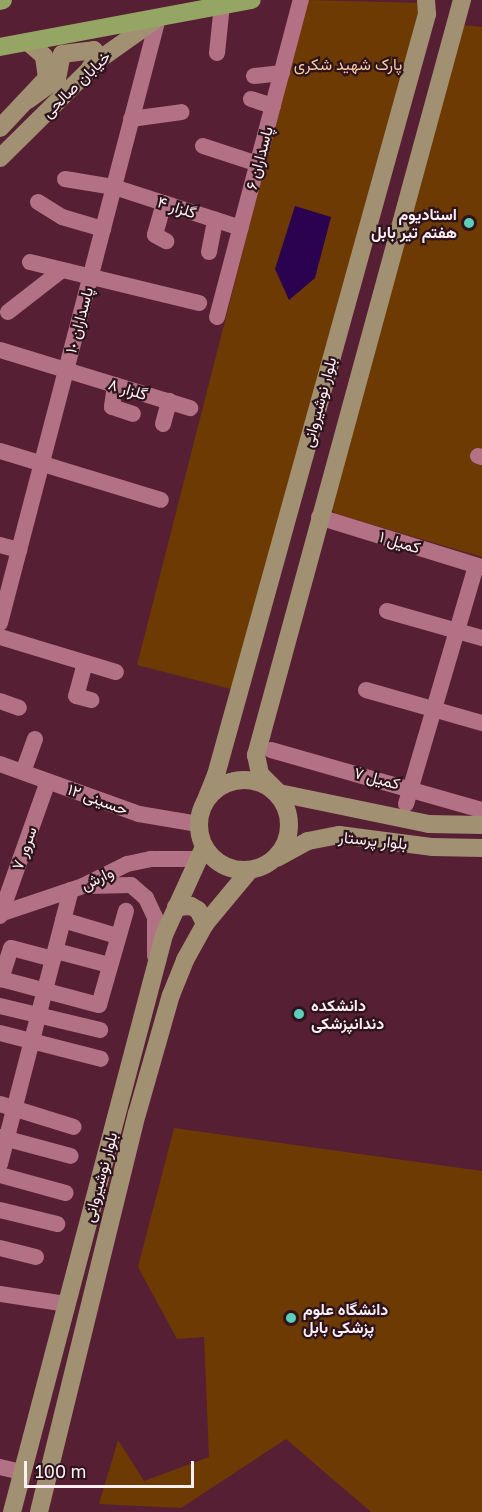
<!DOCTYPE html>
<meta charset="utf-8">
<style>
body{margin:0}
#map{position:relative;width:482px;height:1512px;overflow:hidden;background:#571f33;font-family:"Golos Text",Vazirmatn,sans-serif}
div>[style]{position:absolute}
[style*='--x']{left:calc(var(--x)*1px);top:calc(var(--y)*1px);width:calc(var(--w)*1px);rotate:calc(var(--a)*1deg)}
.green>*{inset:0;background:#6c3a02}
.water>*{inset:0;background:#2a0250}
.minor>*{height:16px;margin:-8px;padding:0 8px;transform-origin:8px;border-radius:8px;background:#b27185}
.major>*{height:18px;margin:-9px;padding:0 9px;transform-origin:9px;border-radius:9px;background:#a19071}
.major>.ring{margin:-9px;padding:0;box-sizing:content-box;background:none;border:18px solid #a19071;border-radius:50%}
.highway>*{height:18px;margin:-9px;padding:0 9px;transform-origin:9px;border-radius:9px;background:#95a563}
.dots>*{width:16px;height:16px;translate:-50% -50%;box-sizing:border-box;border:3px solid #2d141c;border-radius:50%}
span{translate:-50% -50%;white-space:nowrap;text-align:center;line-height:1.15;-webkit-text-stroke:4.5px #2d141c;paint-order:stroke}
.park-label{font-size:16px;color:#f9c9a3}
.street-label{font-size:16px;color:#fdeef2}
.poi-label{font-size:16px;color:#fdeef2;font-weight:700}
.right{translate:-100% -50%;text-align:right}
.left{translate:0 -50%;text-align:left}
.scale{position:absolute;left:24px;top:1461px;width:170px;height:27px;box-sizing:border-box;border:3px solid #fdeef2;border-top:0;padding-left:8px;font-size:18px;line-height:21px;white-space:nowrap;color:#fdeef2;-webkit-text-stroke:4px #2d141c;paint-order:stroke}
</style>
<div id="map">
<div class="green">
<div style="clip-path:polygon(307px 0,422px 3px,231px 689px,137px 665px)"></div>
<div style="clip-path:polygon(463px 25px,482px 27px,482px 557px,336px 514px,329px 508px)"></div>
<div style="clip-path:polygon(174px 1128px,482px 1171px,482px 1512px,371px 1512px,286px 1439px,181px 1508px,99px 1504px,118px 1440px,144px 1481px,209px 1457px,204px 1337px,177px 1339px,138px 1267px)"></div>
</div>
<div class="water">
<div style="clip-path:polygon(295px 206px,331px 217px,315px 278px,289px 300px,275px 269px)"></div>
</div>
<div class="minor">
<div style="--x:217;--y:53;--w:48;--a:-84.1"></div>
<div style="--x:254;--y:76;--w:28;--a:-6"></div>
<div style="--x:251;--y:99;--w:23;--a:18"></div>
<div style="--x:131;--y:119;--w:51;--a:-7.8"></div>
<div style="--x:203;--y:146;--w:58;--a:18.1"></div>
<div style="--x:65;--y:179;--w:50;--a:9.3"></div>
<div style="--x:114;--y:187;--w:133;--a:17.9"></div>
<div style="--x:38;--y:202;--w:28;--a:32"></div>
<div style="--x:62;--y:217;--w:43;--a:16.3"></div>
<div style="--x:164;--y:203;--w:33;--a:106"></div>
<div style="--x:155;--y:235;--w:13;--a:29"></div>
<div style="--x:209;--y:252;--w:33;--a:-79"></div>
<div style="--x:30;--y:262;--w:174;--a:13.6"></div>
<div style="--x:8;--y:312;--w:68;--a:-37.9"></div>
<div style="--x:217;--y:317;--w:328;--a:-75.2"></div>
<div style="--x:0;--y:350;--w:199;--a:17"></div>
<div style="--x:115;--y:385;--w:22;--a:98"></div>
<div style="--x:112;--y:407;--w:22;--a:18"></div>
<div style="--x:163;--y:424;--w:24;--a:-75"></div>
<div style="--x:0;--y:451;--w:168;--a:16.9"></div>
<div style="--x:478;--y:456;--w:4;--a:14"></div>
<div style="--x:319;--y:517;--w:170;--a:17.1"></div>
<div style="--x:0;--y:545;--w:20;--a:15"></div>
<div style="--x:387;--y:611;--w:99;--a:15.9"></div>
<div style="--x:0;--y:623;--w:625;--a:-75.36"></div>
<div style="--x:0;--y:637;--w:121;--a:16.8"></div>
<div style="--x:85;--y:663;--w:34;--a:105"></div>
<div style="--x:76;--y:696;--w:16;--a:15"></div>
<div style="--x:366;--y:690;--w:121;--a:15.9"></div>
<div style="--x:0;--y:701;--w:20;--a:20"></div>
<div style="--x:271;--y:750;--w:219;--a:15.9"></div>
<div style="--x:0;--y:764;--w:148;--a:19.8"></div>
<div style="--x:139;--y:814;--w:60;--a:9.6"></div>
<div style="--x:23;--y:772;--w:35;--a:-70"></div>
<div style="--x:406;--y:804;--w:248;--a:-73.6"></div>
<div style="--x:87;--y:886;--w:44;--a:-1.3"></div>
<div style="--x:131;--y:885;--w:20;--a:41"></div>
<div style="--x:146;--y:898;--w:21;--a:65"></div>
<div style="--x:155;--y:917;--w:39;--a:90"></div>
<div style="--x:0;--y:914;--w:88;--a:-18.6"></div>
<div style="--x:83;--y:886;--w:49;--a:-26.6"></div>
<div style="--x:127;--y:864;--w:25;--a:-12"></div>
<div style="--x:151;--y:859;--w:47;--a:0"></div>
<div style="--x:0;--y:916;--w:143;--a:-70.4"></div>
<div style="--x:63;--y:920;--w:56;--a:16.5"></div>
<div style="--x:56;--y:951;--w:55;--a:14.8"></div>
<div style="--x:53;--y:959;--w:43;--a:-165.3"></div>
<div style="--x:11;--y:948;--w:33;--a:108"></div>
<div style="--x:1;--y:979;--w:101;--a:14.9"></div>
<div style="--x:99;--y:1005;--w:98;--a:-74"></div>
<div style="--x:0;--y:1006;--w:103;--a:13.5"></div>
<div style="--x:0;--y:1033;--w:104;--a:14.4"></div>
<div style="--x:0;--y:1104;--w:77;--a:17.3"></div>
<div style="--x:0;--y:1137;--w:73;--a:15"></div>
<div style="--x:0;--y:1164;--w:283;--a:-75.5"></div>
<div style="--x:0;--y:1175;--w:68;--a:15.3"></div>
<div style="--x:0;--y:1210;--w:59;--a:13.8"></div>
<div style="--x:0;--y:1248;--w:37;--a:14"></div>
<div style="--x:0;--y:1294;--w:68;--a:8.5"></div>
<div style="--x:0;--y:1467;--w:23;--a:13"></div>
</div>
<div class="major">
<div style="--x:462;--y:0;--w:783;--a:105.26"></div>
<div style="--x:256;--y:755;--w:19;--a:78"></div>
<div style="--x:260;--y:774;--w:27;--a:45"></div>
<div style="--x:279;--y:793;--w:153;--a:11.7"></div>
<div style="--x:429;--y:824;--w:53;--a:1.1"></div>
<div style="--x:28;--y:100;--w:36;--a:-36"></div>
<div style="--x:57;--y:79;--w:25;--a:-79"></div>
<div style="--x:62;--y:54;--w:32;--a:-7"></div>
<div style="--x:94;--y:50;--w:8;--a:67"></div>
<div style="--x:97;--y:57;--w:13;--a:122"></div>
<div style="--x:0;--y:128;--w:69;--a:-46.8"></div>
<div style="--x:47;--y:78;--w:22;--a:-98"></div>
<div style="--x:44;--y:56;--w:21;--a:-139"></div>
<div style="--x:0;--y:158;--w:141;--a:-44.7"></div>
<div style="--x:100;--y:59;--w:71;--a:-35.3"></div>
<div class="ring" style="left:199px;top:780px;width:72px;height:72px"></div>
<div style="--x:205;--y:802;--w:29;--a:-68"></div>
<div style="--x:216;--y:775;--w:790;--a:-74.5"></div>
<div style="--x:427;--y:14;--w:14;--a:-94"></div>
<div style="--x:277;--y:858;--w:35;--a:-29"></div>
<div style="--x:308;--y:841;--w:32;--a:-11"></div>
<div style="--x:339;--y:835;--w:95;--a:7.3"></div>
<div style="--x:433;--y:847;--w:49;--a:1.2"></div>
<div style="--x:176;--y:907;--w:15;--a:-4"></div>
<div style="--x:191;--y:906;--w:8;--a:30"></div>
<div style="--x:198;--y:910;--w:16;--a:63"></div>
<div style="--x:12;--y:1512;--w:597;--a:-75.24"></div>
<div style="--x:164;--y:935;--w:97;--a:-65.6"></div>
<div style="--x:39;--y:1512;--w:410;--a:-76.2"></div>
<div style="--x:137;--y:1114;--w:124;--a:-74.1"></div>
<div style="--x:171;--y:995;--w:38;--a:-68"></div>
<div style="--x:185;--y:960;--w:41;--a:-60.9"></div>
<div style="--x:205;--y:924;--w:70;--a:-50.2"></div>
</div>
<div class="highway">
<div style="--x:0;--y:1;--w:3;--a:-18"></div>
<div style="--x:0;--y:47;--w:256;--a:-10.6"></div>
</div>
<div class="dots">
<div style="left:469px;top:223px;background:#5cceba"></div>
<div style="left:299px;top:1014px;background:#5cceba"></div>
<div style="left:291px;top:1318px;background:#5cceba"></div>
</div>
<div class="park-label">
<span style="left:348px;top:64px">پارک شهید شکری</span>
</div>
<div class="street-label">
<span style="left:76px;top:84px;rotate:-44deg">خیابان صالحی</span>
<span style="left:259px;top:158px;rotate:-75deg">پاسداران ۶</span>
<span style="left:177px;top:207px;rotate:18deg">گلزار ۴</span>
<span style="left:79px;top:320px;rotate:-75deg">پاسداران ١٠</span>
<span style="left:128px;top:389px;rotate:17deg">گلزار ۸</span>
<span style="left:319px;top:402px;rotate:-75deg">بلوار نوشیروانی</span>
<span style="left:400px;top:542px;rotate:17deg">کمیل ۱</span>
<span style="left:377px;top:778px;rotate:15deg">کمیل ۷</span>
<span style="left:98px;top:799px;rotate:20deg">حسینی ۱۲</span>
<span style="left:373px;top:840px;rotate:6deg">بلوار پرستار</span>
<span style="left:24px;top:848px;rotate:-70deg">سرور ۷</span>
<span style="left:97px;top:878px;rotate:-26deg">وارش</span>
<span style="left:100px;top:1177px;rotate:-75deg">بلوار نوشیروانی</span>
</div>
<div class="poi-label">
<span class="right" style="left:457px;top:223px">استادیوم<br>هفتم تیر بابل</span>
<span class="left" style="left:311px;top:1014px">دانشکده<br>دندانپزشکی</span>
<span class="left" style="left:303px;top:1318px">دانشگاه علوم<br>پزشکی بابل</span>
</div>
<div class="scale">100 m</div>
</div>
